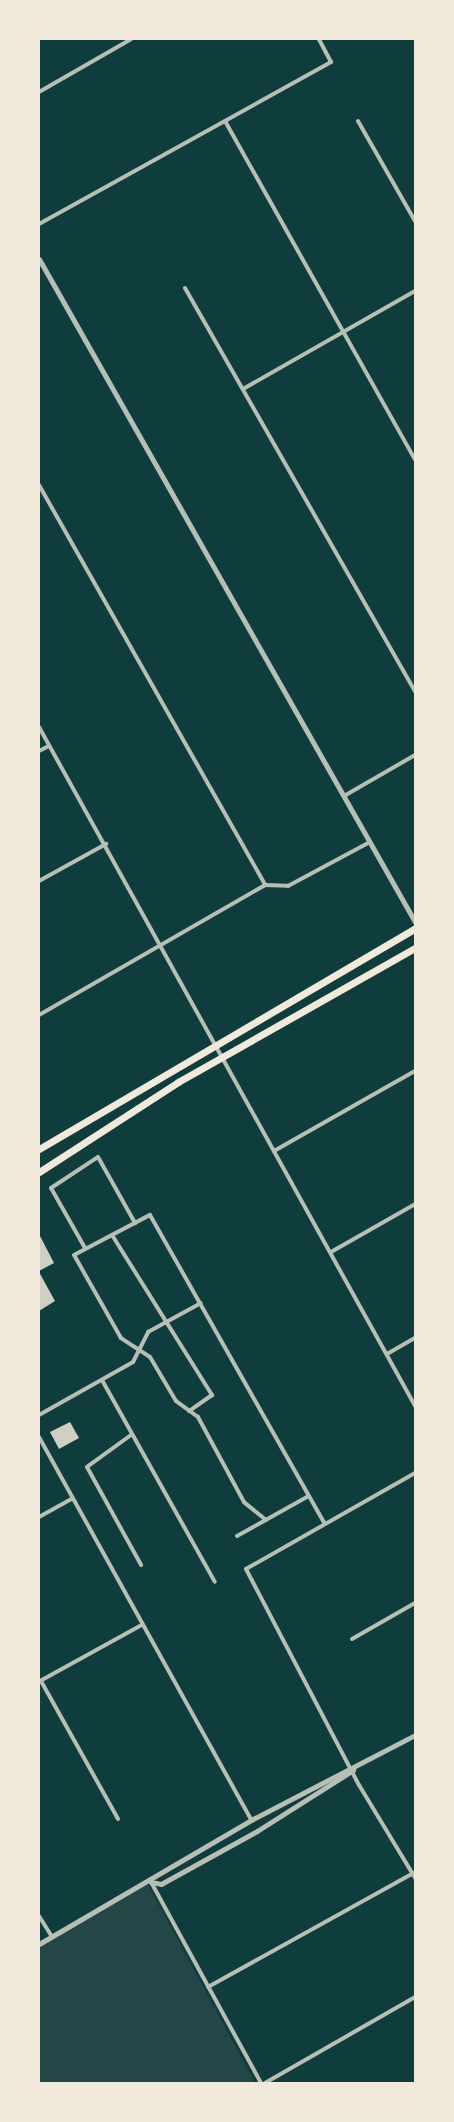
<!DOCTYPE html>
<style>
body{margin:0}
#map{position:relative;width:454px;height:2122px;overflow:hidden;background:#0f3d3e;font-family:"PT Sans Narrow",sans-serif}
div>[style]{position:absolute}
[style*='--x']{left:calc(var(--x)*1px);top:calc(var(--y)*1px);width:calc(var(--w)*1px);rotate:calc(var(--a)*1deg)}
.green>*{inset:0;background:#244646}
.building>*{inset:0;background:#cfcfc3}
.minor>*{height:4px;margin:-2px;padding:0 2px;transform-origin:2px;border-radius:2px;background:#b8beb3}
.tertiary>*{height:5px;margin:-2.5px;padding:0 2.5px;transform-origin:2.5px;border-radius:2.5px;background:#b8beb3}
.primary>*{height:7px;margin:-3.5px;padding:0 3.5px;transform-origin:3.5px;border-radius:3.5px;background:#f1e9da}
span{translate:-50% -50%;white-space:nowrap;text-align:center;line-height:1.15;-webkit-text-stroke:4.5px #f1e9da;paint-order:stroke}
.frame{position:absolute;inset:0;border:40px solid #f1e9da;pointer-events:none}
</style>
<div id="map">
<div class="green">
<div style="clip-path:polygon(147px 1883px,255px 2083px,39px 2083px,39px 1944px)"></div>
</div>
<div class="building">
<div style="clip-path:polygon(39px 1234px,54px 1263px,39px 1271px)"></div>
<div style="clip-path:polygon(39px 1272px,55px 1301px,39px 1311px)"></div>
<div style="clip-path:polygon(70px 1422px,79px 1438px,59px 1449px,50px 1432px)"></div>
</div>
<div class="minor">
<div style="--x:39;--y:92;--w:106;--a:-29.9"></div>
<div style="--x:225;--y:121;--w:388;--a:60.7"></div>
<div style="--x:358;--y:121;--w:115;--a:60.3"></div>
<div style="--x:39;--y:224;--w:334;--a:-29"></div>
<div style="--x:331;--y:62;--w:26;--a:-118"></div>
<div style="--x:185;--y:288;--w:465;--a:60.3"></div>
<div style="--x:243;--y:389;--w:198;--a:-29.7"></div>
<div style="--x:39;--y:485;--w:459;--a:60.5"></div>
<div style="--x:39;--y:727;--w:776;--a:61.02"></div>
<div style="--x:39;--y:751;--w:11;--a:-27"></div>
<div style="--x:344;--y:796;--w:82;--a:-30"></div>
<div style="--x:39;--y:881;--w:77;--a:-28.9"></div>
<div style="--x:39;--y:1015;--w:261;--a:-29.9"></div>
<div style="--x:265;--y:885;--w:23;--a:2"></div>
<div style="--x:288;--y:886;--w:93;--a:-28.2"></div>
<div style="--x:274;--y:1151;--w:162;--a:-29.6"></div>
<div style="--x:112;--y:1235;--w:189;--a:58"></div>
<div style="--x:212;--y:1395;--w:28;--a:145"></div>
<div style="--x:85;--y:1248;--w:69;--a:-119.5"></div>
<div style="--x:51;--y:1188;--w:56;--a:-33.4"></div>
<div style="--x:98;--y:1157;--w:76;--a:60.7"></div>
<div style="--x:331;--y:1252;--w:97;--a:-29.7"></div>
<div style="--x:387;--y:1354;--w:32;--a:-30"></div>
<div style="--x:102;--y:1380;--w:231;--a:60.8"></div>
<div style="--x:39;--y:1415;--w:108;--a:-29.4"></div>
<div style="--x:133;--y:1362;--w:34;--a:-63"></div>
<div style="--x:148;--y:1332;--w:60;--a:-28.7"></div>
<div style="--x:131;--y:1435;--w:54;--a:144"></div>
<div style="--x:87;--y:1467;--w:112;--a:61.1"></div>
<div style="--x:39;--y:1437;--w:438;--a:61"></div>
<div style="--x:415;--y:1473;--w:194;--a:150.4"></div>
<div style="--x:246;--y:1569;--w:244;--a:62.4"></div>
<div style="--x:359;--y:1785;--w:109;--a:58.9"></div>
<div style="--x:39;--y:1517;--w:38;--a:-29"></div>
<div style="--x:266;--y:1520;--w:28;--a:-141"></div>
<div style="--x:244;--y:1502;--w:97;--a:-118.4"></div>
<div style="--x:198;--y:1417;--w:27;--a:-144"></div>
<div style="--x:176;--y:1401;--w:51;--a:-120.6"></div>
<div style="--x:150;--y:1357;--w:35;--a:-147"></div>
<div style="--x:121;--y:1338;--w:95;--a:-119.5"></div>
<div style="--x:74;--y:1255;--w:86;--a:-27.8"></div>
<div style="--x:150;--y:1215;--w:354;--a:60.5"></div>
<div style="--x:237;--y:1536;--w:82;--a:-29.1"></div>
<div style="--x:352;--y:1639;--w:73;--a:-29.7"></div>
<div style="--x:40;--y:1681;--w:116;--a:-28.8"></div>
<div style="--x:41;--y:1681;--w:158;--a:60.8"></div>
<div style="--x:151;--y:1882;--w:229;--a:61.3"></div>
<div style="--x:39;--y:1916;--w:25;--a:58"></div>
<div style="--x:208;--y:1987;--w:235;--a:-29"></div>
<div style="--x:265;--y:2083;--w:173;--a:-29.8"></div>
</div>
<div class="tertiary">
<div style="--x:39;--y:259;--w:762;--a:60.44"></div>
<div style="--x:151;--y:1882;--w:10;--a:11"></div>
<div style="--x:161;--y:1884;--w:110;--a:-28.9"></div>
<div style="--x:257;--y:1831;--w:114;--a:-32.4"></div>
<div style="--x:39;--y:1944;--w:246;--a:-30.3"></div>
<div style="--x:251;--y:1820;--w:185;--a:-27.4"></div>
</div>
<div class="primary">
<div style="--x:39;--y:1149;--w:436;--a:-30.4"></div>
<div style="--x:39;--y:1172;--w:166;--a:-32.9"></div>
<div style="--x:178;--y:1082;--w:272;--a:-29.5"></div>
</div>
<div class="frame"></div>
</div>
